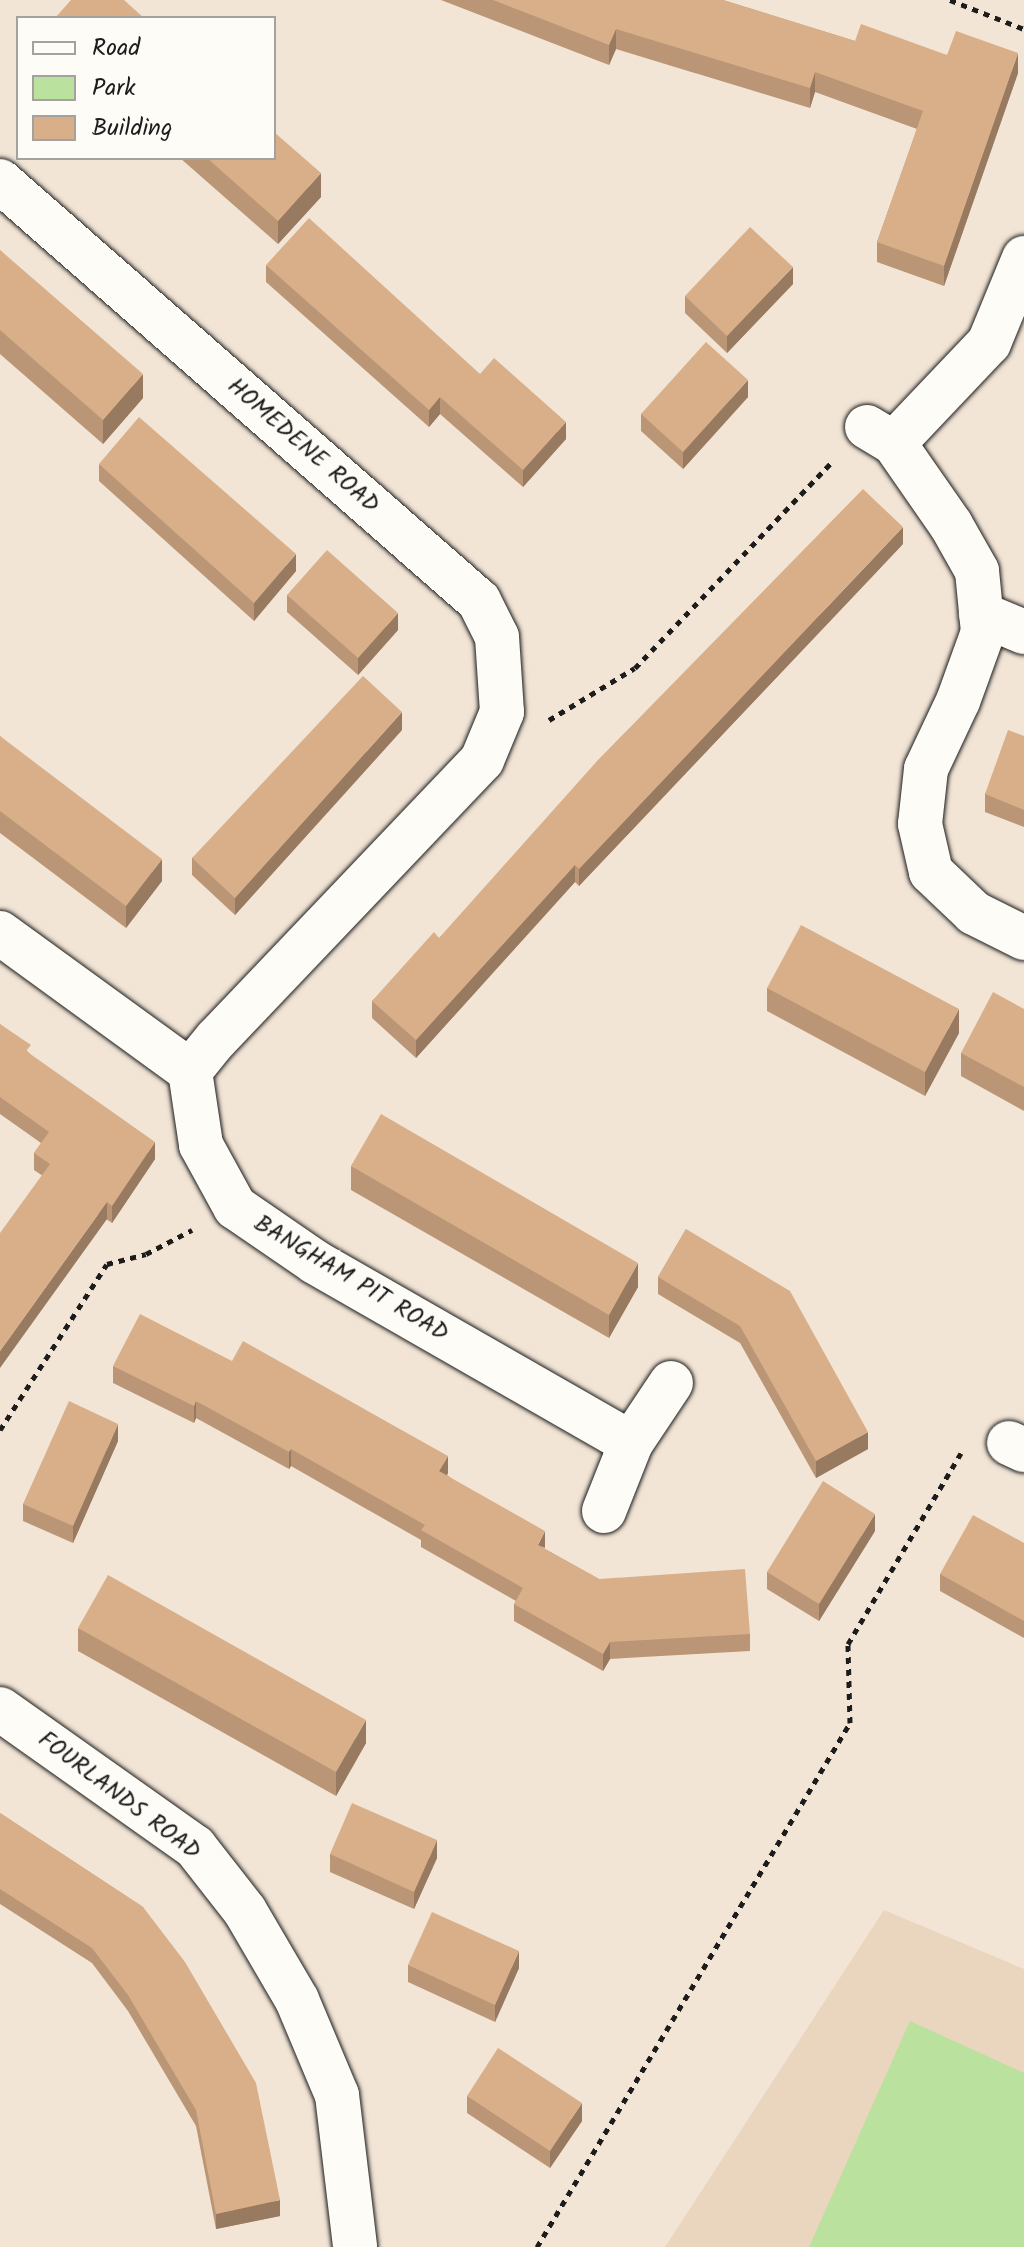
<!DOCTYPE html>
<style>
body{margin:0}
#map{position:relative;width:1024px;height:2247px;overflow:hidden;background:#f2e5d6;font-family:Kalam,sans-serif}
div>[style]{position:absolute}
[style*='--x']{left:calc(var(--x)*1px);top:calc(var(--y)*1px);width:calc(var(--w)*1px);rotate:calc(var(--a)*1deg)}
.built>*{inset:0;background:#ead5bf}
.green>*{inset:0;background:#bae19d}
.path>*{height:5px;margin-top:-2.5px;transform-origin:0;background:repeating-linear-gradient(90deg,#1c1c1c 0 6px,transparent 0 12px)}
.roads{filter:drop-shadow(0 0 2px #1c1c1c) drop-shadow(0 0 2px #1c1c1c)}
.minor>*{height:44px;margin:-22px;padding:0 22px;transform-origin:22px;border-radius:22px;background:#fdfcf7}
.wall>*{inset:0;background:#ba9676}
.shaded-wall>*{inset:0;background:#977a60}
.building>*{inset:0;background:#d8af89}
span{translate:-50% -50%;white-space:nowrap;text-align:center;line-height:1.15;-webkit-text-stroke:7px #fdfcf7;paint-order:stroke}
.street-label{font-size:24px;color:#1c1c1c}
.legend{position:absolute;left:16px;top:16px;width:260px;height:144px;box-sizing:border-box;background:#fdfcf7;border:2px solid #a3a29f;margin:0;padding:10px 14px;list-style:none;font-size:24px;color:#1c1c1c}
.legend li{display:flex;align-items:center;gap:16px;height:40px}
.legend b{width:40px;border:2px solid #a3a29f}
</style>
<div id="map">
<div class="built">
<div style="clip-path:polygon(884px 1910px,1024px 1969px,1024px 2247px,665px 2247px)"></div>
</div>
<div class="green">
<div style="clip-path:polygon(910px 2021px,1024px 2073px,1024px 2247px,809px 2247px)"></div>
</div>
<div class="path">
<div style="--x:950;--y:0;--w:79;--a:21.4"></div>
<div style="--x:549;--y:720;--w:100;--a:-31.2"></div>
<div style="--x:635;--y:668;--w:285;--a:-46.3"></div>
<div style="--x:0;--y:1430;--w:197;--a:-57.2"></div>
<div style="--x:107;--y:1264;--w:40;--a:-14.4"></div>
<div style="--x:146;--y:1254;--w:52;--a:-27.6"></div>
<div style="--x:537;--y:2247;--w:610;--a:-59.15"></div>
<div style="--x:850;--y:1723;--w:79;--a:-91.5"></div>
<div style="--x:848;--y:1644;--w:222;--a:-59.4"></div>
</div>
<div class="roads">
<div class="minor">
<div style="--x:0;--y:181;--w:637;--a:41.25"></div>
<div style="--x:479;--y:601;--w:40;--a:63.4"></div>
<div style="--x:497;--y:637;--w:75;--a:86.2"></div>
<div style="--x:502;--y:712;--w:52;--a:112.6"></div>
<div style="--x:482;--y:760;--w:385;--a:133.6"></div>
<div style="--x:216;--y:1039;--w:41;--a:129.1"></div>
<div style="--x:867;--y:427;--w:31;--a:31"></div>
<div style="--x:894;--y:443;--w:100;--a:55.2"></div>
<div style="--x:951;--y:525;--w:53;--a:60.5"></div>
<div style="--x:977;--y:571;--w:61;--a:84.4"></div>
<div style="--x:983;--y:632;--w:73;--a:109.9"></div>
<div style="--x:958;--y:701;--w:75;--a:115.2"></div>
<div style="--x:926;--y:769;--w:55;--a:96.2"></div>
<div style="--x:920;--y:824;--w:49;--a:77.1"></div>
<div style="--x:931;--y:872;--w:59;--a:43.6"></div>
<div style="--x:974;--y:913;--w:56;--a:26.6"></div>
<div style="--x:894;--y:443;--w:138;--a:-46.5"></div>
<div style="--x:989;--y:343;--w:92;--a:-67.6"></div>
<div style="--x:981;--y:614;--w:47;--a:22.7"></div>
<div style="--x:0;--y:933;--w:235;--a:36"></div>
<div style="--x:190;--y:1071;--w:75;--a:81.5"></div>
<div style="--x:201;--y:1145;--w:71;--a:61.3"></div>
<div style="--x:235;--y:1207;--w:97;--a:34.5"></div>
<div style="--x:315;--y:1262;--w:364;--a:29.8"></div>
<div style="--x:1009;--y:1443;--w:17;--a:25"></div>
<div style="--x:604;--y:1511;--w:73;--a:-68.3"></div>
<div style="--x:631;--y:1443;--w:72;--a:-56.3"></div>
<div style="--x:0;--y:1709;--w:239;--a:35.3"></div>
<div style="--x:195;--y:1847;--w:81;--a:52"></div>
<div style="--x:245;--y:1911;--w:103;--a:59.7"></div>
<div style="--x:297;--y:2000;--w:103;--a:67.2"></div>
<div style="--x:337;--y:2095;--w:153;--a:83.2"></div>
</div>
</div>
<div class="wall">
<div style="clip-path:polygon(441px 0,723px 0,855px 41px,947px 55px,1018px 73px,944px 286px,877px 262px,877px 242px,917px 129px,815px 92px,810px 108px,616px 49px,609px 65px)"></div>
<div style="clip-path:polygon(180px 158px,274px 158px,321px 197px,278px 244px)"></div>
<div style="clip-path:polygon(0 250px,143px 398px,103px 444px,0 354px)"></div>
<div style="clip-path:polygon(266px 265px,480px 374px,566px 439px,523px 487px,440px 414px,429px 427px,266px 282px)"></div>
<div style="clip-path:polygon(793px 284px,727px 353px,685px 313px,685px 296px)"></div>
<div style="clip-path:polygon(748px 397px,683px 469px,641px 431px,641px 414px)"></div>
<div style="clip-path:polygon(99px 464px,296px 571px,254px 621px,99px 481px)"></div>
<div style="clip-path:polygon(903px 544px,579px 886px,575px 882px,416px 1058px,372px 1018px,372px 1001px,439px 938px)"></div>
<div style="clip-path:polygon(287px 595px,398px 630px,358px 675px,287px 612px)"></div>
<div style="clip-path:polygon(402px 730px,235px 915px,192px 875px,192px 858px)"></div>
<div style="clip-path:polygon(0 736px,162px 881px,126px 928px,0 833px)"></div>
<div style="clip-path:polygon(1024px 736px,1024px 827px,985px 812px,985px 794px)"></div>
<div style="clip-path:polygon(767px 988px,959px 1033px,925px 1096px,767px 1011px)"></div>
<div style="clip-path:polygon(1024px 1009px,1024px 1111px,961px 1076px,961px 1053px)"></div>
<div style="clip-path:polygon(0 1024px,31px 1055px,155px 1159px,112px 1223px,34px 1170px,34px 1153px,41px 1143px,0 1114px)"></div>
<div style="clip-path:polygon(351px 1166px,638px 1287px,609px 1338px,351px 1190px)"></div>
<div style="clip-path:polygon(686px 1229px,868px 1449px,816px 1478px,740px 1343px,658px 1294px,658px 1277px)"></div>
<div style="clip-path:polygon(113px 1366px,448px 1473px,447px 1475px,545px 1549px,599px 1579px,750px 1634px,750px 1651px,610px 1659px,603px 1671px,514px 1621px,514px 1604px,516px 1601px,421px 1547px,421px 1540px,291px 1466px,289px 1469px,196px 1418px,194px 1423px,113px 1383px)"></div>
<div style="clip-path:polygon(118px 1441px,73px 1543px,23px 1521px,23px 1504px)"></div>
<div style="clip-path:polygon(875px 1531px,819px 1621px,767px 1589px,767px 1572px)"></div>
<div style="clip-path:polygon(1024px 1543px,1024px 1638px,940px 1591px,940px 1574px)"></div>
<div style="clip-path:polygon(78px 1628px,366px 1743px,336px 1796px,78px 1651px)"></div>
<div style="clip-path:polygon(0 1813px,143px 1907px,280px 2216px,216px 2229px,196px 2126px,128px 2011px,92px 1963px,0 1904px)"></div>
<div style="clip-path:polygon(330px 1854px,437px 1858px,414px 1909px,330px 1872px)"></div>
<div style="clip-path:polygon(408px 1965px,519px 1968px,495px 2022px,408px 1982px)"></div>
<div style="clip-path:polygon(467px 2096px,582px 2121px,550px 2168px,467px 2113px)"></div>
</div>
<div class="shaded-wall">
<div style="clip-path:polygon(616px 29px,616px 49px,609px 65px,609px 45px)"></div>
<div style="clip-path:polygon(1018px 53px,1018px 73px,944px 286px,944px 266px)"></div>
<div style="clip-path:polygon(815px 72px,815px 92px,810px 108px,810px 88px)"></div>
<div style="clip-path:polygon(321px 173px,321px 197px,278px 244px,278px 221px)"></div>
<div style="clip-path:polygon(793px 267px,793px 284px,727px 353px,727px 336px)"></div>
<div style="clip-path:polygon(143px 374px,143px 398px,103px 444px,103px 420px)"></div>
<div style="clip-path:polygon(748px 380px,748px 397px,683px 469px,683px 452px)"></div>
<div style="clip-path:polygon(440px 397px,440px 414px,429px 427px,429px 410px)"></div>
<div style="clip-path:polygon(566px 422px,566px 439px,523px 487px,523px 470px)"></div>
<div style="clip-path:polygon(903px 527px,903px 544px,579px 886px,579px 869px)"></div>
<div style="clip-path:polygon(296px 554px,296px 571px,254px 621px,254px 603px)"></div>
<div style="clip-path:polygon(398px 613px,398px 630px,358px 675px,358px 658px)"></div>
<div style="clip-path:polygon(402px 712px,402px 730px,235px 915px,235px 898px)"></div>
<div style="clip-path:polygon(162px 859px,162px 881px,126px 928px,126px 906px)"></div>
<div style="clip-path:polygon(575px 865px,575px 882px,416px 1058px,416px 1040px)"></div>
<div style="clip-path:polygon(959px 1009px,959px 1033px,925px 1096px,925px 1072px)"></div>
<div style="clip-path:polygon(155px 1142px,155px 1159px,112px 1223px,112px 1206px)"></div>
<div style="clip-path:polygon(107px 1202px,107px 1219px,0 1368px,0 1351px)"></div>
<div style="clip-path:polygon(638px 1263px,638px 1287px,609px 1338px,609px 1315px)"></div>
<div style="clip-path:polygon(196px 1401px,196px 1418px,194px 1423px,194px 1406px)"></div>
<div style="clip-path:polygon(118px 1424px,118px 1441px,73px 1543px,73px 1526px)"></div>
<div style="clip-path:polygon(868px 1432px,868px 1449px,816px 1478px,816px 1461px)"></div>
<div style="clip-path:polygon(291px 1449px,291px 1466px,289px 1469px,289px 1452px)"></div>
<div style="clip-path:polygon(448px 1456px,448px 1473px,439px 1488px,439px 1471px)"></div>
<div style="clip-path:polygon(875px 1514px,875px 1531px,819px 1621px,819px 1604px)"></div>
<div style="clip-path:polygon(545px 1531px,545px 1548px,538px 1545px)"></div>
<div style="clip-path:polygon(610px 1642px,610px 1659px,603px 1671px,603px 1654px)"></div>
<div style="clip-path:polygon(366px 1720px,366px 1743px,336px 1796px,336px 1772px)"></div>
<div style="clip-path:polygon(437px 1840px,437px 1858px,414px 1909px,414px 1892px)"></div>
<div style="clip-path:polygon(519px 1951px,519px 1968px,495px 2022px,495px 2005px)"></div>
<div style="clip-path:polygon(582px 2103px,582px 2121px,550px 2168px,550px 2151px)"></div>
<div style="clip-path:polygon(280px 2200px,280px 2216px,216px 2229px,216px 2214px)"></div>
</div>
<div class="building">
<div style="clip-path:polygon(71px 0,124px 0,144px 18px,55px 18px)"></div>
<div style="clip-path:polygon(493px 0,723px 0,855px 41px,861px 24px,947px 55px,956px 31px,1018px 53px,944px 266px,877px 242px,923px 111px,815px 72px,810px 88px,616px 29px,609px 45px)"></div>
<div style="clip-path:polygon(274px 132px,321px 173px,278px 221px,207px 158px,274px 158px)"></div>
<div style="clip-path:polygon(309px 218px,480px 374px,494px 358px,566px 422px,523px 470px,440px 397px,429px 410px,266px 265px)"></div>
<div style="clip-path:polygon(750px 227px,793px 267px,727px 336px,685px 296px)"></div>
<div style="clip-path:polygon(0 250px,143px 374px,103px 420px,0 330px)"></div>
<div style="clip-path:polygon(706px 342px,748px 380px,683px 452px,641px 414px)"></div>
<div style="clip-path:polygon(139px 417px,296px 554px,254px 603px,99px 464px)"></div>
<div style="clip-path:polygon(863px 489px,903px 527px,579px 869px,575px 865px,416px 1040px,372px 1001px,434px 932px,439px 938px,598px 760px)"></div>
<div style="clip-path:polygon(327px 550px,398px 613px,358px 658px,287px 595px)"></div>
<div style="clip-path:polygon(363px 676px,402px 712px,235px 898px,192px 858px)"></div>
<div style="clip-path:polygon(1008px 730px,1024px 736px,1024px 810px,985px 794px)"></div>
<div style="clip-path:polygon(0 736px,162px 859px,126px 906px,0 811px)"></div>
<div style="clip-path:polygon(801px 925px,959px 1009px,925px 1072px,767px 988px)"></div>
<div style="clip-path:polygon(993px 992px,1024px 1009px,1024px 1087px,961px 1053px)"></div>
<div style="clip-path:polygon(0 1024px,31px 1045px,26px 1051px,155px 1142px,112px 1206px,107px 1202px,0 1351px,0 1233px,50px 1164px,34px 1153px,49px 1132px,0 1097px)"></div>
<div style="clip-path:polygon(381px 1114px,638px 1263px,609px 1315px,351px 1166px)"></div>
<div style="clip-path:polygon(686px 1229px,790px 1291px,868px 1432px,816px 1461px,740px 1326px,658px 1277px)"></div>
<div style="clip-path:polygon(140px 1314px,232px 1361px,243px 1341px,448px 1456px,439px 1471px,545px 1531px,538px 1545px,599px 1579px,745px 1569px,750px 1634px,610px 1642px,603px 1654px,514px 1604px,523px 1588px,421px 1530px,425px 1525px,291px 1449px,289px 1452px,196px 1401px,194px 1406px,113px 1366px)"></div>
<div style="clip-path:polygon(69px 1401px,118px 1424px,73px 1526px,23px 1504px)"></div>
<div style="clip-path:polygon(823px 1481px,875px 1514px,819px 1604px,767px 1572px)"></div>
<div style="clip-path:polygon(973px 1515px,1024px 1543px,1024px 1621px,940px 1574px)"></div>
<div style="clip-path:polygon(108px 1575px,366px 1720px,336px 1772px,78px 1628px)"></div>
<div style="clip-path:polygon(352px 1803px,437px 1840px,414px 1892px,330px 1854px)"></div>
<div style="clip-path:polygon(0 1813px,143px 1907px,185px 1962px,256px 2083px,280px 2200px,216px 2214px,196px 2110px,128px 1995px,92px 1948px,0 1889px)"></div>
<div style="clip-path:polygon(432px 1912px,519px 1951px,495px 2005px,408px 1965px)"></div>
<div style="clip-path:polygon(498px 2048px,582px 2103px,550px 2151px,467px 2096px)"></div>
</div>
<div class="street-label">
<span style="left:303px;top:446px;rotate:41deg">HOMEDENE ROAD</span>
<span style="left:351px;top:1279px;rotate:31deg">BANGHAM PIT ROAD</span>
<span style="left:119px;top:1796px;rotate:37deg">FOURLANDS ROAD</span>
</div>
<ul class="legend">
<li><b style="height:10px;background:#fdfcf7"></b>Road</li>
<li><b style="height:22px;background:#bae19d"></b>Park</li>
<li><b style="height:22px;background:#d8af89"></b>Building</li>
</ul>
</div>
